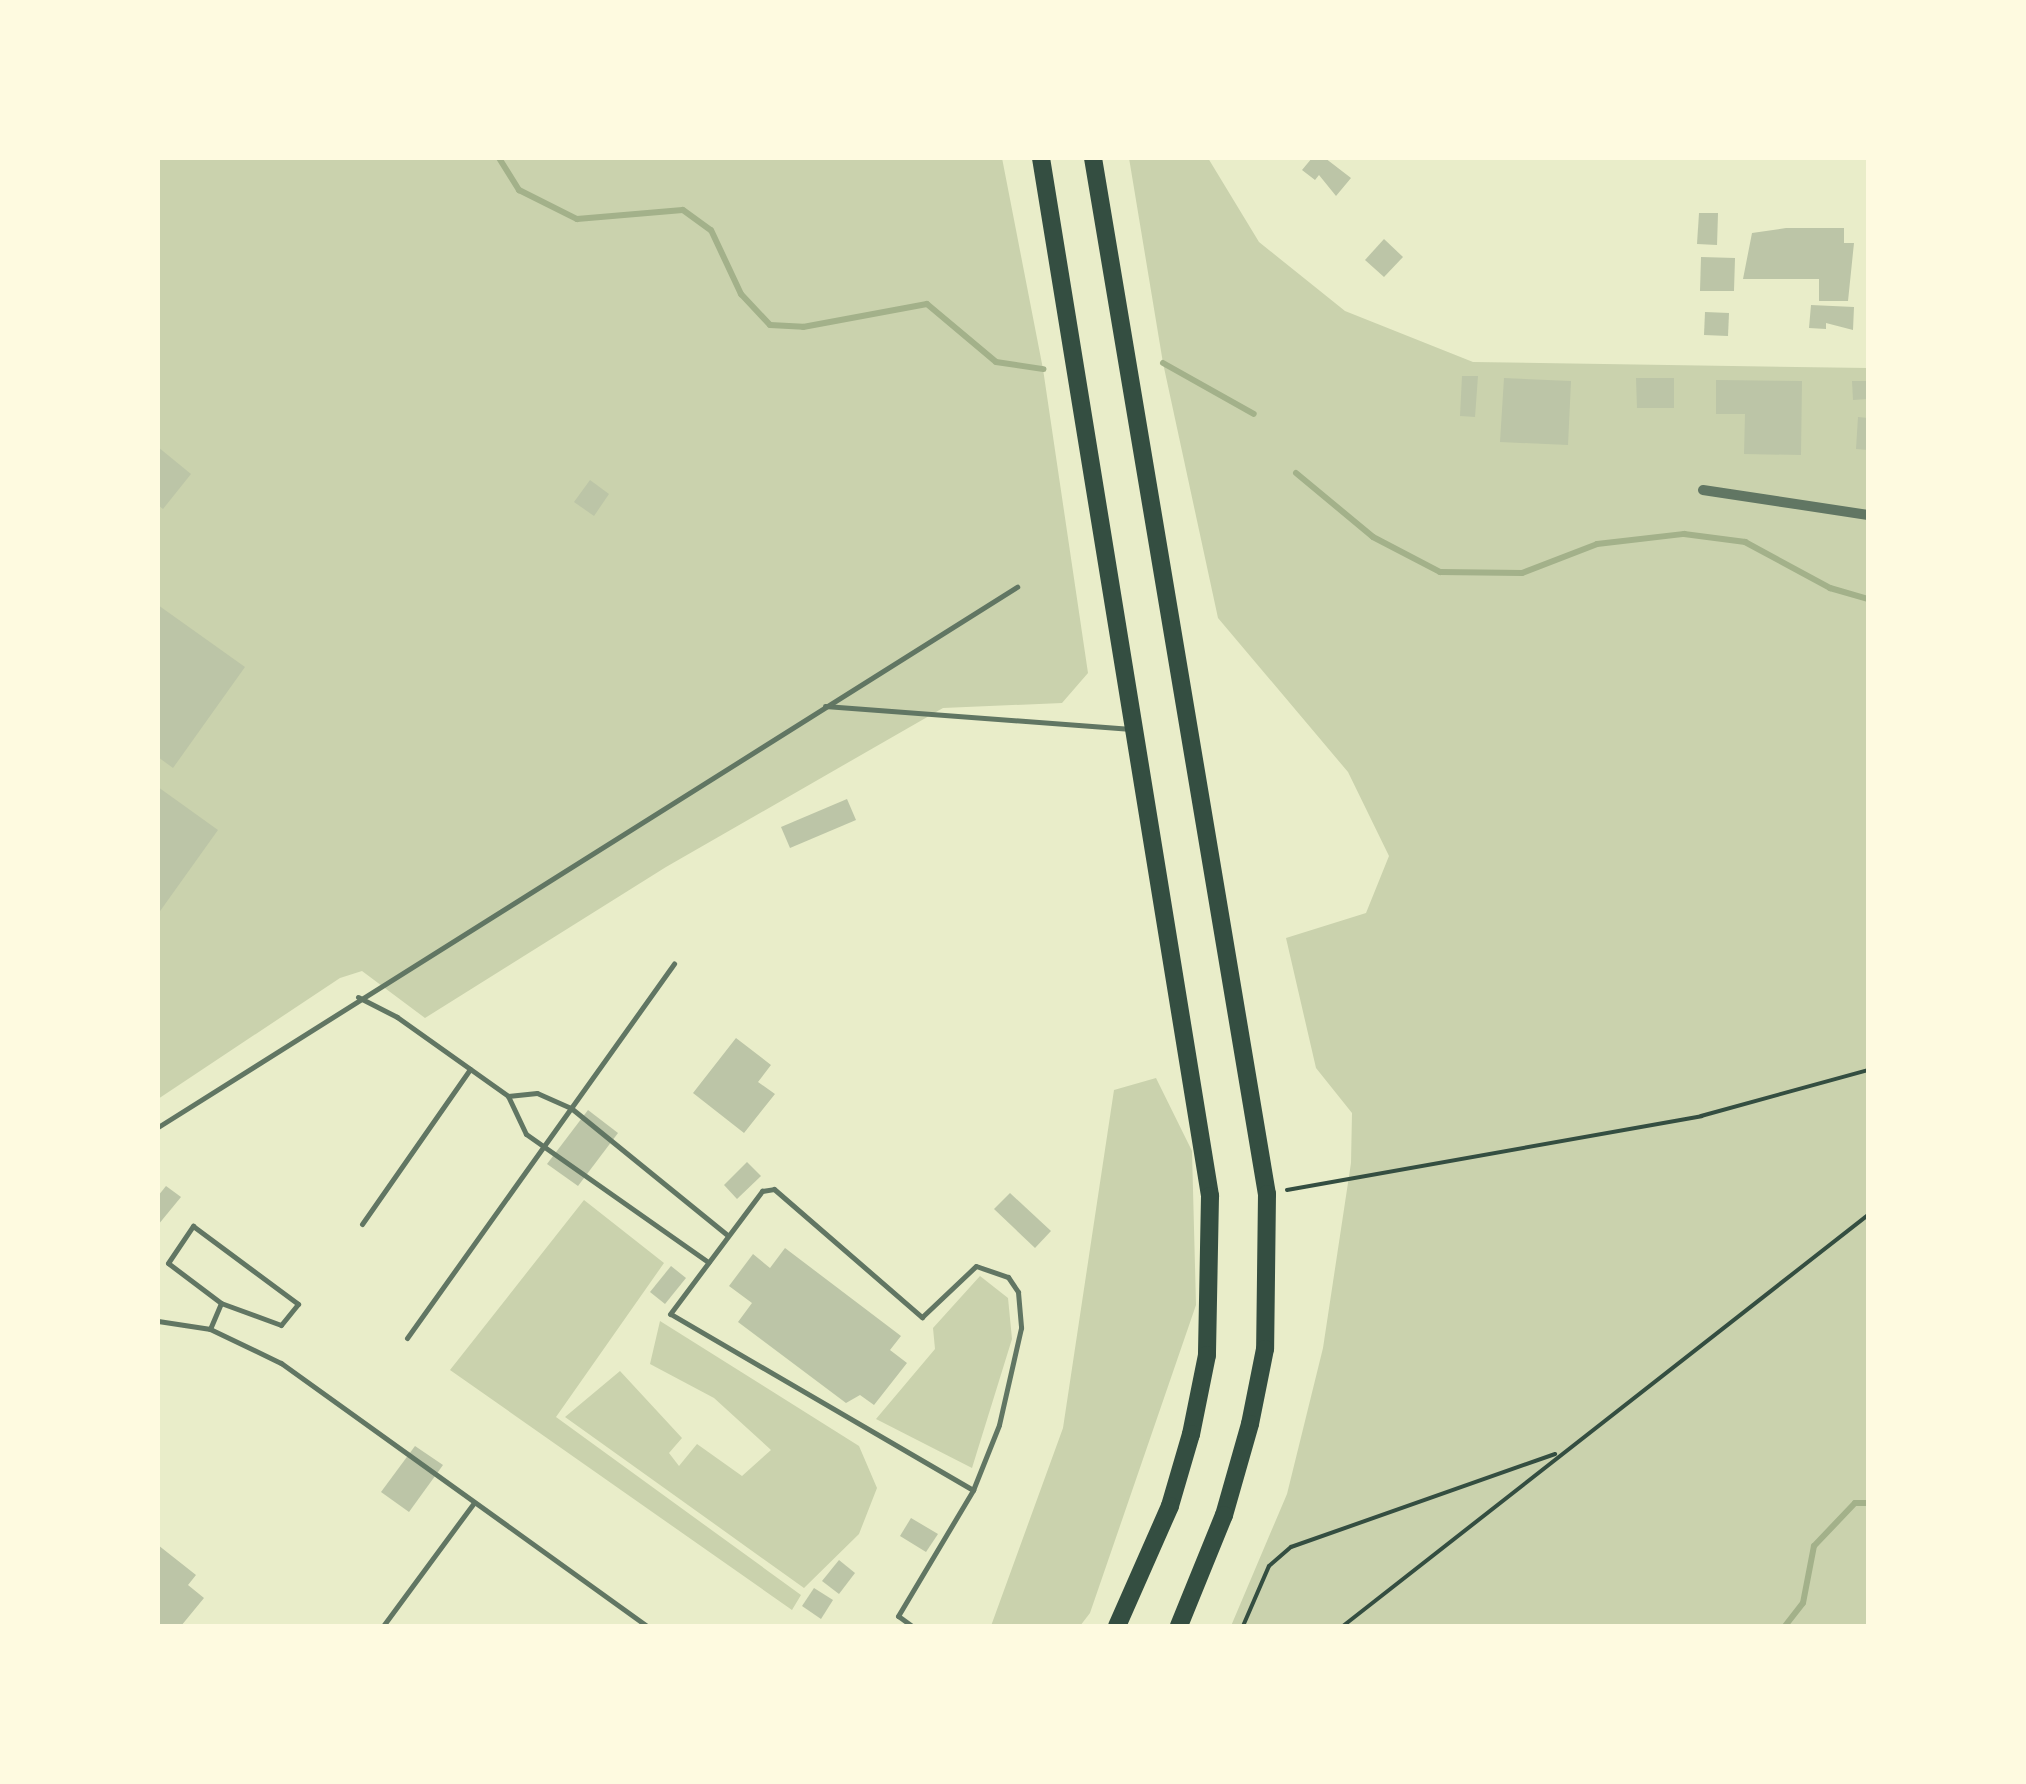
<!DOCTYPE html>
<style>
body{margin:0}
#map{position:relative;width:2026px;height:1784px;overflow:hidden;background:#e9edc9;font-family:Mulish,sans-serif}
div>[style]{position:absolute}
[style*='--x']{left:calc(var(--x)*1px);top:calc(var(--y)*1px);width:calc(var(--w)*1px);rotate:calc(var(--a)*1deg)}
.green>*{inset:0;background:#cad2ad}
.stream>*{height:6px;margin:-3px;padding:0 3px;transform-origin:3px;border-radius:3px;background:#a3b18a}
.building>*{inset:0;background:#bcc5a7}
.path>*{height:4px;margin:-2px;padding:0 2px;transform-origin:2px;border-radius:2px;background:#344e41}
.service>*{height:5px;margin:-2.5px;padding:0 2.5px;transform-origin:2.5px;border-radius:2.5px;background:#617663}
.minor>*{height:10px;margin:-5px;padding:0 5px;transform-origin:5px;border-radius:5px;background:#617663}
.primary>*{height:18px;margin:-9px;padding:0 9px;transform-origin:9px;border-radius:9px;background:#344e41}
span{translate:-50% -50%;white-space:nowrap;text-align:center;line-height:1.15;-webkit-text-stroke:8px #fefae0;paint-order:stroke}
.frame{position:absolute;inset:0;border:160px solid #fefae0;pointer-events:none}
</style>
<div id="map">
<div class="green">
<div style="clip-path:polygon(158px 158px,1002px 158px,1043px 369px,1088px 673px,1062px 703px,943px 708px,666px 867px,425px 1018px,362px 971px,340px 978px,158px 1099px)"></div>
<div style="clip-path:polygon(1129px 158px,1208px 158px,1259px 242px,1345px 311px,1473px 362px,1868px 368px,1868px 1626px,1231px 1626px,1287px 1494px,1323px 1348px,1351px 1163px,1352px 1113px,1316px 1068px,1286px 938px,1366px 913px,1389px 856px,1348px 772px,1218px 618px,1163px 363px)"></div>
<div style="clip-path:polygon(1156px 1078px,1192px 1151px,1196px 1305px,1090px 1613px,1080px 1626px,991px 1626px,1063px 1428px,1114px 1090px)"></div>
<div style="clip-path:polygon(584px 1200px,664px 1263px,556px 1417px,801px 1595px,792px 1610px,450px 1370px)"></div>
<div style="clip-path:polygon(980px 1276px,1008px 1298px,1012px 1339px,972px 1468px,876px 1419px,935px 1349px,933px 1328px)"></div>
<div style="clip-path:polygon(660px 1321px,859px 1446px,877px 1488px,859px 1534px,804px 1588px,565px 1417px,620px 1371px,682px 1438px,669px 1453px,679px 1466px,697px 1444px,742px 1476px,771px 1450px,714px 1398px,650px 1364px)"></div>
</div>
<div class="stream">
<div style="--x:499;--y:158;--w:38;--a:58"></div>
<div style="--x:519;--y:190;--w:65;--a:26.6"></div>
<div style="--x:577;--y:219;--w:106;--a:-4.9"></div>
<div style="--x:683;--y:210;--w:34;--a:36"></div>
<div style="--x:711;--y:230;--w:71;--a:64.9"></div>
<div style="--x:741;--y:294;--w:42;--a:46.9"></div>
<div style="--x:770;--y:325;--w:33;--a:3"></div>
<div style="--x:803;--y:327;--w:126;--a:-10.5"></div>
<div style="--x:927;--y:304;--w:90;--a:40"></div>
<div style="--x:996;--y:362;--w:48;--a:8.5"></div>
<div style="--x:1163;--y:363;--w:104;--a:29.3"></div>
<div style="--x:1296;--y:473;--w:100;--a:39.7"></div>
<div style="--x:1373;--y:537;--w:76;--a:27.6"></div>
<div style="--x:1440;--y:572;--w:82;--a:0.7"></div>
<div style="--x:1522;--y:573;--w:80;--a:-21.1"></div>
<div style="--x:1597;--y:544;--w:88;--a:-6.6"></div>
<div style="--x:1684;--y:534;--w:62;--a:7.5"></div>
<div style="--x:1745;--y:542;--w:97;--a:28.4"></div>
<div style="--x:1830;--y:588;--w:40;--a:16"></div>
<div style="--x:1785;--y:1626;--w:29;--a:-52"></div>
<div style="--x:1803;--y:1603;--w:58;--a:-79.1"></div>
<div style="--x:1814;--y:1546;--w:59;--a:-46.4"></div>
<div style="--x:1855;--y:1503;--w:13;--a:0"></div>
</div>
<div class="building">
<div style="clip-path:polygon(1312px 158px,1325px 158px,1351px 178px,1336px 196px,1319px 175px,1315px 180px,1302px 170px)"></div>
<div style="clip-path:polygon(1699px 213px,1718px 213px,1717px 245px,1697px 244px)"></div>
<div style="clip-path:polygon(1786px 228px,1844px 228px,1844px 243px,1854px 243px,1848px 301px,1819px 301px,1819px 279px,1743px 279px,1752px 233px)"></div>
<div style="clip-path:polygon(1384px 239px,1403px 257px,1384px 277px,1365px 260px)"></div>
<div style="clip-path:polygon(1701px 257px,1735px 258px,1734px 291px,1700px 291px)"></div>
<div style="clip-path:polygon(1811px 305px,1854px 307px,1853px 330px,1826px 323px,1826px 329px,1809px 328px)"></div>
<div style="clip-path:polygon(1705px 312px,1729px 313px,1728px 336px,1704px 335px)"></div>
<div style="clip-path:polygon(1462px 376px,1478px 376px,1475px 417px,1460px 416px)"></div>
<div style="clip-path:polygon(1504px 378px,1571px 381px,1568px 445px,1500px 442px)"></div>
<div style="clip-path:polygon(1636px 378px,1674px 378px,1674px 408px,1637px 408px)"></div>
<div style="clip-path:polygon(1716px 380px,1802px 381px,1801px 455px,1744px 454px,1745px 414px,1716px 414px)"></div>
<div style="clip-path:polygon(1852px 381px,1868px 381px,1868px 399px,1853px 400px)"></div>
<div style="clip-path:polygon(1858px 417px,1868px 418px,1868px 450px,1856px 449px)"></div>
<div style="clip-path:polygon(158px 447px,191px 474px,163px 509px,158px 505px)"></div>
<div style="clip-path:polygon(590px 480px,609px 494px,594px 516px,574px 502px)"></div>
<div style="clip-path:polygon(158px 605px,245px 667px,173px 768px,158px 757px)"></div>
<div style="clip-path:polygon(158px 787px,218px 830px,158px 914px)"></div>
<div style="clip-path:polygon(847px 799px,856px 820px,790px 848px,781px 827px)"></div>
<div style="clip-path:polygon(736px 1038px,771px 1065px,758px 1082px,775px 1094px,744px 1133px,693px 1093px)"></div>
<div style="clip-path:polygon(588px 1110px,618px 1133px,578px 1186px,547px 1164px)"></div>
<div style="clip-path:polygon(747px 1162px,761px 1176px,737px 1199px,724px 1185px)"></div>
<div style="clip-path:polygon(166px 1186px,181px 1197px,158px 1225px,158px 1196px)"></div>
<div style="clip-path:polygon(1010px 1193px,1051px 1231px,1035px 1248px,994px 1209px)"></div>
<div style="clip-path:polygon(785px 1248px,901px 1336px,890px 1350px,907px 1363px,874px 1405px,860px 1395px,846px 1403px,738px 1322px,752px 1303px,729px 1286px,753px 1254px,770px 1268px)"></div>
<div style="clip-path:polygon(671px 1266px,686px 1278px,665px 1304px,650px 1292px)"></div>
<div style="clip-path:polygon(415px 1446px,443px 1465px,409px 1512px,381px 1492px)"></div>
<div style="clip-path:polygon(911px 1518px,938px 1534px,926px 1552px,900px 1536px)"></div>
<div style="clip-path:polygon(158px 1545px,196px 1575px,188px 1585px,204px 1598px,181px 1626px,158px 1626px)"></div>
<div style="clip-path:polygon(839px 1560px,855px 1573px,839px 1594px,822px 1581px)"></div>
<div style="clip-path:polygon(814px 1588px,833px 1600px,821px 1619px,802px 1606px)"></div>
</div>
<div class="path">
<div style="--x:1287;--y:1190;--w:421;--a:-10.1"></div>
<div style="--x:1701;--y:1116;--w:173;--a:-15.4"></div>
<div style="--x:1243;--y:1626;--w:65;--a:-66.6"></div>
<div style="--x:1269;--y:1566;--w:29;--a:-41"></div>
<div style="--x:1291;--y:1547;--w:280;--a:-19.4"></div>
<div style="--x:1343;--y:1626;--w:667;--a:-38.06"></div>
</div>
<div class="service">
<div style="--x:825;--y:706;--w:304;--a:4.3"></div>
<div style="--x:358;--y:997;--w:44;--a:27.1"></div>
<div style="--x:397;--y:1017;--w:136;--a:35.4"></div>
<div style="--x:508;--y:1096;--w:42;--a:64.7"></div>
<div style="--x:526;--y:1134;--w:223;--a:35.1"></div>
<div style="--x:508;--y:1096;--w:29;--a:-6"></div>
<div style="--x:537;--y:1093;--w:37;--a:24"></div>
<div style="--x:571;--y:1108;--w:201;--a:39.1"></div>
<div style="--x:158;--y:1127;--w:1015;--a:-32.16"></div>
<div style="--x:774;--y:1189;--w:196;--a:40.9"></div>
<div style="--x:922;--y:1317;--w:74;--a:-43.4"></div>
<div style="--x:976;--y:1266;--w:34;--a:19"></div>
<div style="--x:1008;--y:1277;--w:18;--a:56"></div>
<div style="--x:1018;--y:1292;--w:36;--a:85"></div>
<div style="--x:1021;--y:1328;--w:99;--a:102.8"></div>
<div style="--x:999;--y:1425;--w:70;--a:111.8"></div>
<div style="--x:973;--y:1490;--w:350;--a:-149.8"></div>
<div style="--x:670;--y:1314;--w:154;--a:-53.2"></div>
<div style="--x:762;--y:1191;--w:12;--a:-9"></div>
<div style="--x:362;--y:1224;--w:189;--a:-55.1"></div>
<div style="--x:158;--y:1321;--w:53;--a:8.7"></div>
<div style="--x:210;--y:1329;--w:79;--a:25.6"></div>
<div style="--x:281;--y:1363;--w:451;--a:35.7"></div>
<div style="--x:210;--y:1329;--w:28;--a:-67"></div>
<div style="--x:221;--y:1303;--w:66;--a:-143"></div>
<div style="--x:168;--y:1263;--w:45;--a:-56"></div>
<div style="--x:193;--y:1226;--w:131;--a:36.6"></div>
<div style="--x:298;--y:1304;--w:27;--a:129"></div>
<div style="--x:281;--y:1325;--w:64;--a:-159.9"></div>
<div style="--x:407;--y:1338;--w:460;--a:-54.5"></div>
<div style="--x:383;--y:1626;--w:152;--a:-53.6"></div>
<div style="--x:912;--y:1626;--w:17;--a:-144"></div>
<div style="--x:898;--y:1616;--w:147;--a:-59.2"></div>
</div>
<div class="minor">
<div style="--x:1703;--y:490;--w:167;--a:8.6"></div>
</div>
<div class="primary">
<div style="--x:1041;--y:158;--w:1052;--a:80.75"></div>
<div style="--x:1210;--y:1196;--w:159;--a:91.1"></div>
<div style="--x:1207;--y:1355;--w:81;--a:101.4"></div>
<div style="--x:1191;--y:1434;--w:75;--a:106.3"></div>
<div style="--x:1170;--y:1506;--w:131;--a:113.8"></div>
<div style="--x:1093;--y:158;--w:1051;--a:80.47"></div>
<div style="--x:1267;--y:1194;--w:155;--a:90.7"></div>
<div style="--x:1265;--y:1349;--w:76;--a:101.3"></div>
<div style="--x:1250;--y:1424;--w:95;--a:105.9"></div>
<div style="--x:1224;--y:1515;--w:120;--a:112.1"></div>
</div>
<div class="frame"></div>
</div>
